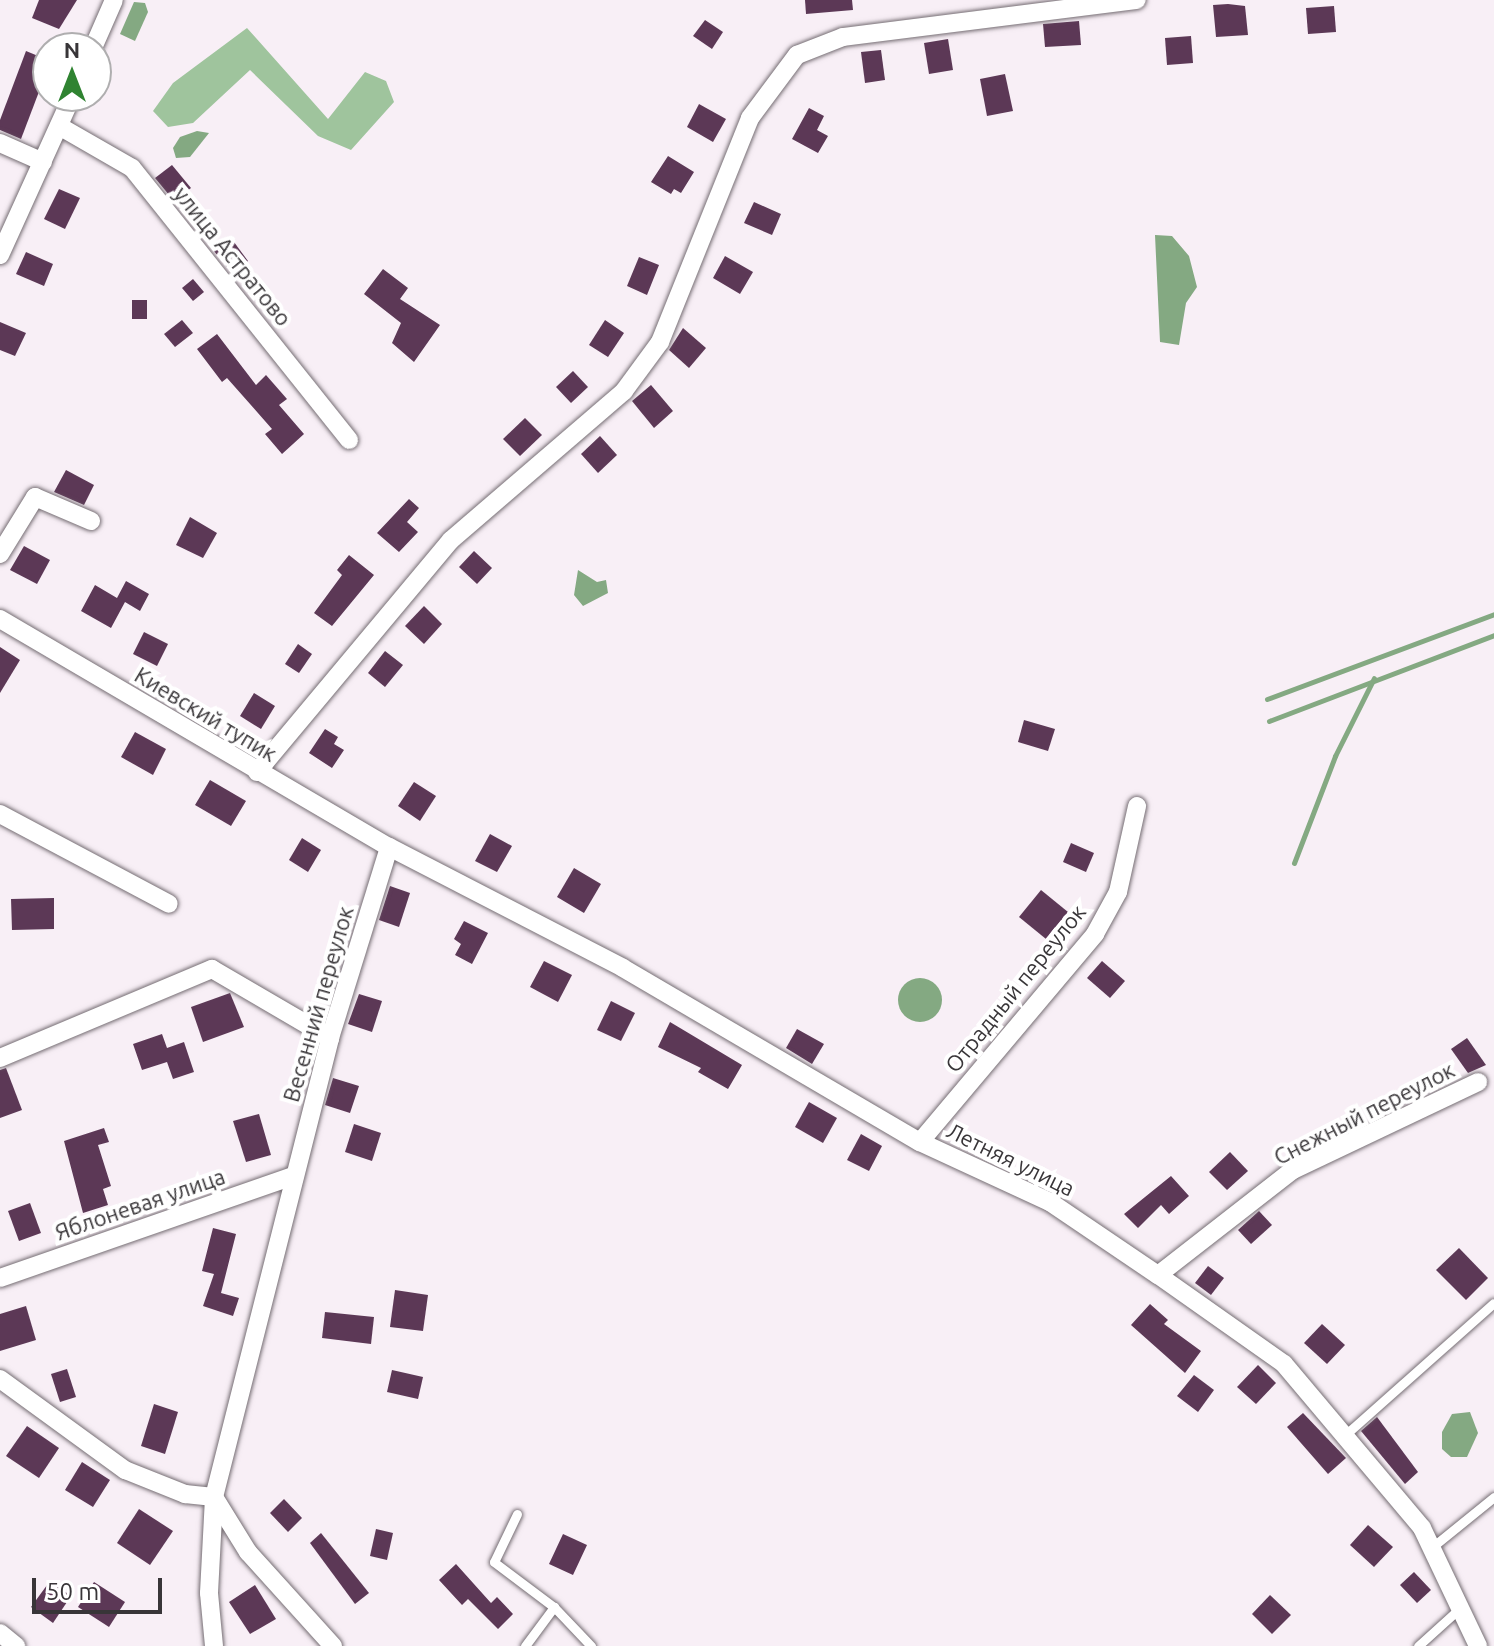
<!DOCTYPE html>
<meta charset="utf-8">
<style>
body{margin:0}
#map{position:relative;width:1494px;height:1646px;overflow:hidden;background:#f8eff6;font-family:Ubuntu,sans-serif}
div>[style]{position:absolute}
[style*='--x']{left:calc(var(--x)*1px);top:calc(var(--y)*1px);width:calc(var(--w)*1px);rotate:calc(var(--a)*1deg)}
.forest>*{inset:0;background:#9fc49d}
.water>*{inset:0;background:#84a982}
.round{border-radius:50%}
.stream>*{height:5px;margin:-2.5px;padding:0 2.5px;transform-origin:2.5px;border-radius:2.5px;background:#84a982}
.building>*{inset:0;background:#5c3856}
.roads{filter:drop-shadow(0 0 2px #756d73) drop-shadow(0 0 2px #756d73)}
.lane>*{height:9px;margin:-4.5px;padding:0 4.5px;transform-origin:4.5px;border-radius:4.5px;background:#fff}
.street>*{height:18px;margin:-9px;padding:0 9px;transform-origin:9px;border-radius:9px;background:#fff}
span{translate:-50% -50%;white-space:nowrap;text-align:center;line-height:1.15;-webkit-text-stroke:8px #fff;paint-order:stroke}
.street-label{font-size:22px;color:#383538}
.north{position:absolute;left:32px;top:32px;width:80px;height:80px;box-sizing:border-box;background:#fff;border:2px solid #afaeaf;border-radius:50%;rotate:0deg;font-size:22px;font-weight:700;line-height:32px;text-align:center;color:#383538}
.north::after{content:'';display:block;margin:auto;width:28px;height:36px;background:#2f8331;clip-path:polygon(50% 0,100% 100%,50% 72%,0 100%)}
.scale{position:absolute;left:32px;top:1578px;width:130px;height:36px;box-sizing:border-box;border:4px solid #383538;border-top:0;padding-left:10px;font-size:24px;line-height:28px;white-space:nowrap;color:#383538;-webkit-text-stroke:6px #fff;paint-order:stroke}
</style>
<div id="map">
<div class="forest">
<div style="clip-path:polygon(247px 28px,328px 119px,365px 72px,386px 81px,394px 102px,351px 150px,318px 136px,250px 70px,193px 123px,168px 127px,153px 111px,173px 83px)"></div>
</div>
<div class="water">
<div style="clip-path:polygon(134px 2px,145px 3px,148px 12px,135px 41px,120px 34px)"></div>
<div style="clip-path:polygon(197px 131px,209px 133px,190px 157px,176px 158px,173px 148px,180px 137px)"></div>
<div style="clip-path:polygon(1155px 235px,1172px 236px,1189px 256px,1197px 287px,1186px 303px,1179px 345px,1160px 342px)"></div>
<div style="clip-path:polygon(578px 570px,597px 582px,606px 580px,608px 593px,583px 606px,574px 595px)"></div>
<div class="round" style="left:898px;top:978px;width:44px;height:44px"></div>
<div style="clip-path:polygon(1470px 1412px,1478px 1433px,1467px 1457px,1451px 1457px,1442px 1449px,1442px 1432px,1452px 1414px)"></div>
</div>
<div class="stream">
<div style="--x:1267;--y:699;--w:242;--a:-20.5"></div>
<div style="--x:1269;--y:721;--w:241;--a:-20.9"></div>
<div style="--x:1294;--y:863;--w:115;--a:-69"></div>
<div style="--x:1335;--y:756;--w:87;--a:-63.4"></div>
</div>
<div class="building">
<div style="clip-path:polygon(39px 0,77px 0,59px 29px,32px 18px)"></div>
<div style="clip-path:polygon(805px 0,852px 0,853px 10px,806px 14px)"></div>
<div style="clip-path:polygon(1228px 4px,1245px 6px,1248px 35px,1216px 37px,1213px 5px)"></div>
<div style="clip-path:polygon(1334px 6px,1336px 32px,1308px 34px,1306px 8px)"></div>
<div style="clip-path:polygon(705px 20px,723px 32px,712px 49px,693px 36px)"></div>
<div style="clip-path:polygon(1079px 21px,1081px 45px,1045px 47px,1043px 24px)"></div>
<div style="clip-path:polygon(1191px 36px,1193px 63px,1167px 65px,1165px 38px)"></div>
<div style="clip-path:polygon(948px 39px,953px 70px,929px 74px,924px 43px)"></div>
<div style="clip-path:polygon(881px 50px,885px 80px,865px 83px,861px 52px)"></div>
<div style="clip-path:polygon(26px 51px,48px 60px,48px 68px,21px 139px,0 130px,0 120px)"></div>
<div style="clip-path:polygon(1005px 74px,1013px 111px,987px 116px,980px 79px)"></div>
<div style="clip-path:polygon(699px 104px,726px 119px,713px 142px,687px 127px)"></div>
<div style="clip-path:polygon(809px 108px,824px 116px,817px 130px,828px 136px,818px 153px,792px 139px)"></div>
<div style="clip-path:polygon(668px 156px,694px 172px,681px 193px,674px 189px,671px 194px,651px 182px)"></div>
<div style="clip-path:polygon(172px 165px,191px 188px,174px 201px,155px 178px)"></div>
<div style="clip-path:polygon(59px 189px,80px 198px,65px 229px,44px 219px)"></div>
<div style="clip-path:polygon(754px 202px,781px 214px,772px 235px,744px 223px)"></div>
<div style="clip-path:polygon(231px 238px,248px 261px,232px 274px,214px 251px)"></div>
<div style="clip-path:polygon(26px 252px,53px 264px,44px 286px,16px 274px)"></div>
<div style="clip-path:polygon(725px 256px,753px 272px,740px 294px,713px 278px)"></div>
<div style="clip-path:polygon(639px 257px,659px 265px,647px 295px,627px 286px)"></div>
<div style="clip-path:polygon(383px 269px,408px 288px,400px 299px,440px 325px,414px 362px,392px 343px,401px 323px,364px 294px)"></div>
<div style="clip-path:polygon(193px 279px,204px 292px,193px 301px,182px 288px)"></div>
<div style="clip-path:polygon(132px 300px,147px 300px,147px 319px,132px 319px)"></div>
<div style="clip-path:polygon(182px 320px,193px 333px,175px 347px,164px 334px)"></div>
<div style="clip-path:polygon(605px 320px,624px 333px,608px 357px,589px 345px)"></div>
<div style="clip-path:polygon(0 322px,26px 333px,15px 356px,0 350px)"></div>
<div style="clip-path:polygon(683px 328px,706px 348px,689px 368px,669px 350px)"></div>
<div style="clip-path:polygon(217px 334px,256px 385px,266px 375px,287px 399px,279px 405px,304px 434px,282px 454px,265px 434px,272px 429px,227px 378px,222px 382px,197px 349px)"></div>
<div style="clip-path:polygon(573px 371px,588px 387px,571px 403px,556px 387px)"></div>
<div style="clip-path:polygon(651px 385px,673px 411px,654px 428px,632px 401px)"></div>
<div style="clip-path:polygon(525px 418px,542px 435px,520px 456px,503px 439px)"></div>
<div style="clip-path:polygon(600px 436px,617px 455px,598px 473px,581px 454px)"></div>
<div style="clip-path:polygon(66px 470px,94px 485px,84px 505px,54px 492px)"></div>
<div style="clip-path:polygon(409px 499px,419px 508px,407px 522px,418px 532px,399px 552px,377px 533px)"></div>
<div style="clip-path:polygon(190px 517px,217px 533px,203px 558px,176px 545px)"></div>
<div style="clip-path:polygon(24px 546px,50px 560px,37px 584px,10px 570px)"></div>
<div style="clip-path:polygon(474px 551px,492px 568px,477px 584px,459px 567px)"></div>
<div style="clip-path:polygon(349px 555px,374px 575px,332px 626px,314px 613px,342px 575px,337px 570px)"></div>
<div style="clip-path:polygon(126px 581px,149px 594px,140px 611px,125px 602px,111px 628px,81px 611px,95px 585px,117px 598px)"></div>
<div style="clip-path:polygon(424px 606px,442px 624px,424px 644px,405px 626px)"></div>
<div style="clip-path:polygon(144px 632px,168px 644px,157px 666px,133px 654px)"></div>
<div style="clip-path:polygon(298px 644px,312px 654px,299px 673px,285px 664px)"></div>
<div style="clip-path:polygon(0 647px,20px 660px,0 693px)"></div>
<div style="clip-path:polygon(385px 651px,403px 665px,385px 687px,368px 673px)"></div>
<div style="clip-path:polygon(254px 693px,275px 706px,261px 729px,240px 716px)"></div>
<div style="clip-path:polygon(1024px 720px,1055px 729px,1048px 751px,1018px 742px)"></div>
<div style="clip-path:polygon(325px 729px,338px 737px,334px 744px,344px 750px,332px 768px,309px 753px)"></div>
<div style="clip-path:polygon(135px 732px,166px 749px,153px 775px,121px 757px)"></div>
<div style="clip-path:polygon(210px 780px,246px 801px,231px 826px,195px 805px)"></div>
<div style="clip-path:polygon(414px 782px,436px 796px,420px 821px,398px 806px)"></div>
<div style="clip-path:polygon(490px 834px,512px 846px,497px 872px,475px 861px)"></div>
<div style="clip-path:polygon(302px 838px,321px 850px,308px 872px,289px 860px)"></div>
<div style="clip-path:polygon(1071px 843px,1094px 853px,1086px 872px,1063px 862px)"></div>
<div style="clip-path:polygon(574px 868px,601px 884px,584px 913px,557px 897px)"></div>
<div style="clip-path:polygon(390px 886px,410px 893px,399px 927px,379px 920px)"></div>
<div style="clip-path:polygon(1041px 890px,1068px 912px,1046px 939px,1019px 917px)"></div>
<div style="clip-path:polygon(54px 898px,54px 929px,12px 930px,11px 899px)"></div>
<div style="clip-path:polygon(464px 921px,488px 933px,472px 964px,455px 955px,461px 944px,454px 939px)"></div>
<div style="clip-path:polygon(544px 961px,572px 975px,558px 1002px,530px 987px)"></div>
<div style="clip-path:polygon(1102px 961px,1125px 981px,1110px 998px,1087px 978px)"></div>
<div style="clip-path:polygon(230px 993px,244px 1027px,203px 1042px,191px 1007px)"></div>
<div style="clip-path:polygon(359px 994px,382px 1001px,372px 1032px,348px 1024px)"></div>
<div style="clip-path:polygon(611px 1001px,635px 1013px,621px 1041px,597px 1030px)"></div>
<div style="clip-path:polygon(670px 1022px,742px 1065px,728px 1089px,698px 1072px,701px 1068px,658px 1047px)"></div>
<div style="clip-path:polygon(797px 1029px,824px 1044px,812px 1064px,786px 1048px)"></div>
<div style="clip-path:polygon(162px 1034px,167px 1048px,184px 1042px,194px 1072px,173px 1079px,167px 1062px,142px 1070px,133px 1044px)"></div>
<div style="clip-path:polygon(1467px 1038px,1486px 1065px,1468px 1073px,1451px 1049px)"></div>
<div style="clip-path:polygon(6px 1068px,22px 1110px,0 1118px,0 1070px)"></div>
<div style="clip-path:polygon(333px 1078px,359px 1086px,350px 1113px,325px 1105px)"></div>
<div style="clip-path:polygon(809px 1102px,837px 1118px,823px 1143px,795px 1127px)"></div>
<div style="clip-path:polygon(259px 1114px,271px 1155px,246px 1162px,233px 1121px)"></div>
<div style="clip-path:polygon(354px 1124px,381px 1133px,372px 1161px,345px 1152px)"></div>
<div style="clip-path:polygon(104px 1128px,109px 1142px,98px 1145px,111px 1186px,103px 1189px,108px 1205px,83px 1213px,64px 1141px)"></div>
<div style="clip-path:polygon(861px 1134px,882px 1146px,869px 1171px,847px 1160px)"></div>
<div style="clip-path:polygon(1230px 1152px,1248px 1171px,1227px 1190px,1209px 1172px)"></div>
<div style="clip-path:polygon(1171px 1176px,1189px 1196px,1169px 1214px,1161px 1205px,1138px 1228px,1124px 1214px)"></div>
<div style="clip-path:polygon(30px 1203px,41px 1233px,19px 1241px,8px 1211px)"></div>
<div style="clip-path:polygon(1259px 1211px,1272px 1225px,1251px 1244px,1238px 1230px)"></div>
<div style="clip-path:polygon(213px 1228px,236px 1234px,221px 1293px,239px 1298px,233px 1316px,203px 1306px,214px 1274px,202px 1271px)"></div>
<div style="clip-path:polygon(1459px 1248px,1488px 1278px,1466px 1300px,1436px 1270px)"></div>
<div style="clip-path:polygon(1208px 1266px,1224px 1278px,1211px 1295px,1195px 1283px)"></div>
<div style="clip-path:polygon(395px 1290px,428px 1295px,423px 1331px,390px 1327px)"></div>
<div style="clip-path:polygon(1150px 1304px,1168px 1320px,1164px 1324px,1201px 1351px,1185px 1373px,1131px 1325px)"></div>
<div style="clip-path:polygon(26px 1306px,36px 1340px,0 1351px,0 1314px)"></div>
<div style="clip-path:polygon(325px 1312px,374px 1317px,371px 1344px,322px 1338px)"></div>
<div style="clip-path:polygon(1322px 1324px,1345px 1345px,1327px 1364px,1304px 1343px)"></div>
<div style="clip-path:polygon(1258px 1365px,1276px 1383px,1256px 1404px,1237px 1387px)"></div>
<div style="clip-path:polygon(67px 1369px,76px 1397px,60px 1402px,51px 1374px)"></div>
<div style="clip-path:polygon(392px 1370px,423px 1377px,418px 1399px,387px 1392px)"></div>
<div style="clip-path:polygon(1194px 1375px,1214px 1390px,1198px 1412px,1177px 1396px)"></div>
<div style="clip-path:polygon(154px 1404px,178px 1412px,165px 1454px,141px 1446px)"></div>
<div style="clip-path:polygon(1303px 1413px,1346px 1458px,1328px 1474px,1287px 1427px)"></div>
<div style="clip-path:polygon(1377px 1417px,1418px 1472px,1405px 1484px,1361px 1431px)"></div>
<div style="clip-path:polygon(27px 1426px,59px 1448px,39px 1478px,6px 1456px)"></div>
<div style="clip-path:polygon(82px 1462px,110px 1480px,93px 1507px,65px 1490px)"></div>
<div style="clip-path:polygon(284px 1499px,302px 1518px,288px 1532px,270px 1513px)"></div>
<div style="clip-path:polygon(139px 1509px,173px 1531px,150px 1565px,117px 1543px)"></div>
<div style="clip-path:polygon(1368px 1525px,1393px 1547px,1374px 1567px,1350px 1545px)"></div>
<div style="clip-path:polygon(376px 1529px,393px 1533px,387px 1560px,370px 1556px)"></div>
<div style="clip-path:polygon(321px 1533px,369px 1593px,355px 1604px,310px 1543px)"></div>
<div style="clip-path:polygon(563px 1534px,587px 1545px,573px 1575px,549px 1564px)"></div>
<div style="clip-path:polygon(456px 1564px,491px 1603px,497px 1597px,513px 1614px,498px 1629px,468px 1599px,462px 1605px,439px 1580px)"></div>
<div style="clip-path:polygon(1414px 1572px,1431px 1590px,1417px 1603px,1400px 1585px)"></div>
<div style="clip-path:polygon(50px 1581px,71px 1596px,53px 1623px,31px 1607px)"></div>
<div style="clip-path:polygon(94px 1582px,125px 1602px,109px 1627px,78px 1607px)"></div>
<div style="clip-path:polygon(255px 1585px,276px 1619px,250px 1634px,229px 1602px)"></div>
<div style="clip-path:polygon(1270px 1595px,1291px 1615px,1272px 1634px,1252px 1614px)"></div>
</div>
<div class="roads">
<div class="lane">
<div style="--x:1344;--y:1436;--w:200;--a:-41.6"></div>
<div style="--x:517;--y:1514;--w:53;--a:115.6"></div>
<div style="--x:494;--y:1562;--w:75;--a:36.9"></div>
<div style="--x:554;--y:1607;--w:54;--a:46.5"></div>
<div style="--x:1431;--y:1548;--w:81;--a:-39"></div>
<div style="--x:525;--y:1646;--w:49;--a:-53.4"></div>
<div style="--x:1418;--y:1646;--w:57;--a:-42.1"></div>
</div>
<div class="street">
<div style="--x:93;--y:48;--w:52;--a:-66.4"></div>
<div style="--x:59;--y:126;--w:84;--a:29.9"></div>
<div style="--x:132;--y:168;--w:348;--a:51.4"></div>
<div style="--x:0;--y:143;--w:47;--a:23.8"></div>
<div style="--x:0;--y:255;--w:175;--a:-65.6"></div>
<div style="--x:0;--y:554;--w:67;--a:-58.4"></div>
<div style="--x:35;--y:497;--w:61;--a:23.2"></div>
<div style="--x:0;--y:619;--w:451;--a:30.4"></div>
<div style="--x:389;--y:847;--w:263;--a:27.3"></div>
<div style="--x:623;--y:968;--w:344;--a:30.4"></div>
<div style="--x:920;--y:1142;--w:143;--a:24.8"></div>
<div style="--x:1050;--y:1202;--w:130;--a:34.1"></div>
<div style="--x:1158;--y:1275;--w:154;--a:35.2"></div>
<div style="--x:1284;--y:1364;--w:214;--a:49.9"></div>
<div style="--x:1422;--y:1528;--w:131;--a:64.6"></div>
<div style="--x:257;--y:772;--w:302;--a:-50.1"></div>
<div style="--x:451;--y:540;--w:228;--a:-40.7"></div>
<div style="--x:624;--y:391;--w:61;--a:-53.7"></div>
<div style="--x:660;--y:342;--w:241;--a:-68.1"></div>
<div style="--x:750;--y:118;--w:79;--a:-53.3"></div>
<div style="--x:797;--y:55;--w:49;--a:-21.4"></div>
<div style="--x:843;--y:37;--w:296;--a:-7.2"></div>
<div style="--x:0;--y:814;--w:191;--a:28"></div>
<div style="--x:0;--y:1058;--w:230;--a:-22.8"></div>
<div style="--x:212;--y:969;--w:137;--a:30.3"></div>
<div style="--x:920;--y:1142;--w:272;--a:-49.9"></div>
<div style="--x:1095;--y:934;--w:48;--a:-61.3"></div>
<div style="--x:1118;--y:892;--w:88;--a:-77.5"></div>
<div style="--x:1158;--y:1275;--w:171;--a:-37.9"></div>
<div style="--x:1293;--y:1170;--w:205;--a:-25.4"></div>
<div style="--x:0;--y:1278;--w:312;--a:-19.2"></div>
<div style="--x:0;--y:1379;--w:155;--a:36.1"></div>
<div style="--x:125;--y:1470;--w:65;--a:21.8"></div>
<div style="--x:185;--y:1494;--w:29;--a:6"></div>
<div style="--x:214;--y:1497;--w:65;--a:58.3"></div>
<div style="--x:248;--y:1552;--w:127;--a:47.9"></div>
<div style="--x:0;--y:1633;--w:21;--a:39"></div>
<div style="--x:214;--y:1646;--w:53;--a:-95.4"></div>
<div style="--x:209;--y:1593;--w:96;--a:-87"></div>
<div style="--x:214;--y:1497;--w:473;--a:-75.8"></div>
<div style="--x:330;--y:1038;--w:200;--a:-72.8"></div>
</div>
</div>
<div class="street-label">
<span style="left:233px;top:256px;rotate:51deg">улица Астратово</span>
<span style="left:206px;top:714px;rotate:31deg">Киевский тупик</span>
<span style="left:1015px;top:988px;rotate:-51deg">Отрадный переулок</span>
<span style="left:318px;top:1004px;rotate:-74deg">Весенний переулок</span>
<span style="left:1364px;top:1113px;rotate:-27deg">Снежный переулок</span>
<span style="left:1011px;top:1159px;rotate:26deg">Летняя улица</span>
<span style="left:140px;top:1204px;rotate:-19deg">Яблоневая улица</span>
</div>
<div class="north">N</div>
<div class="scale">50 m</div>
</div>
